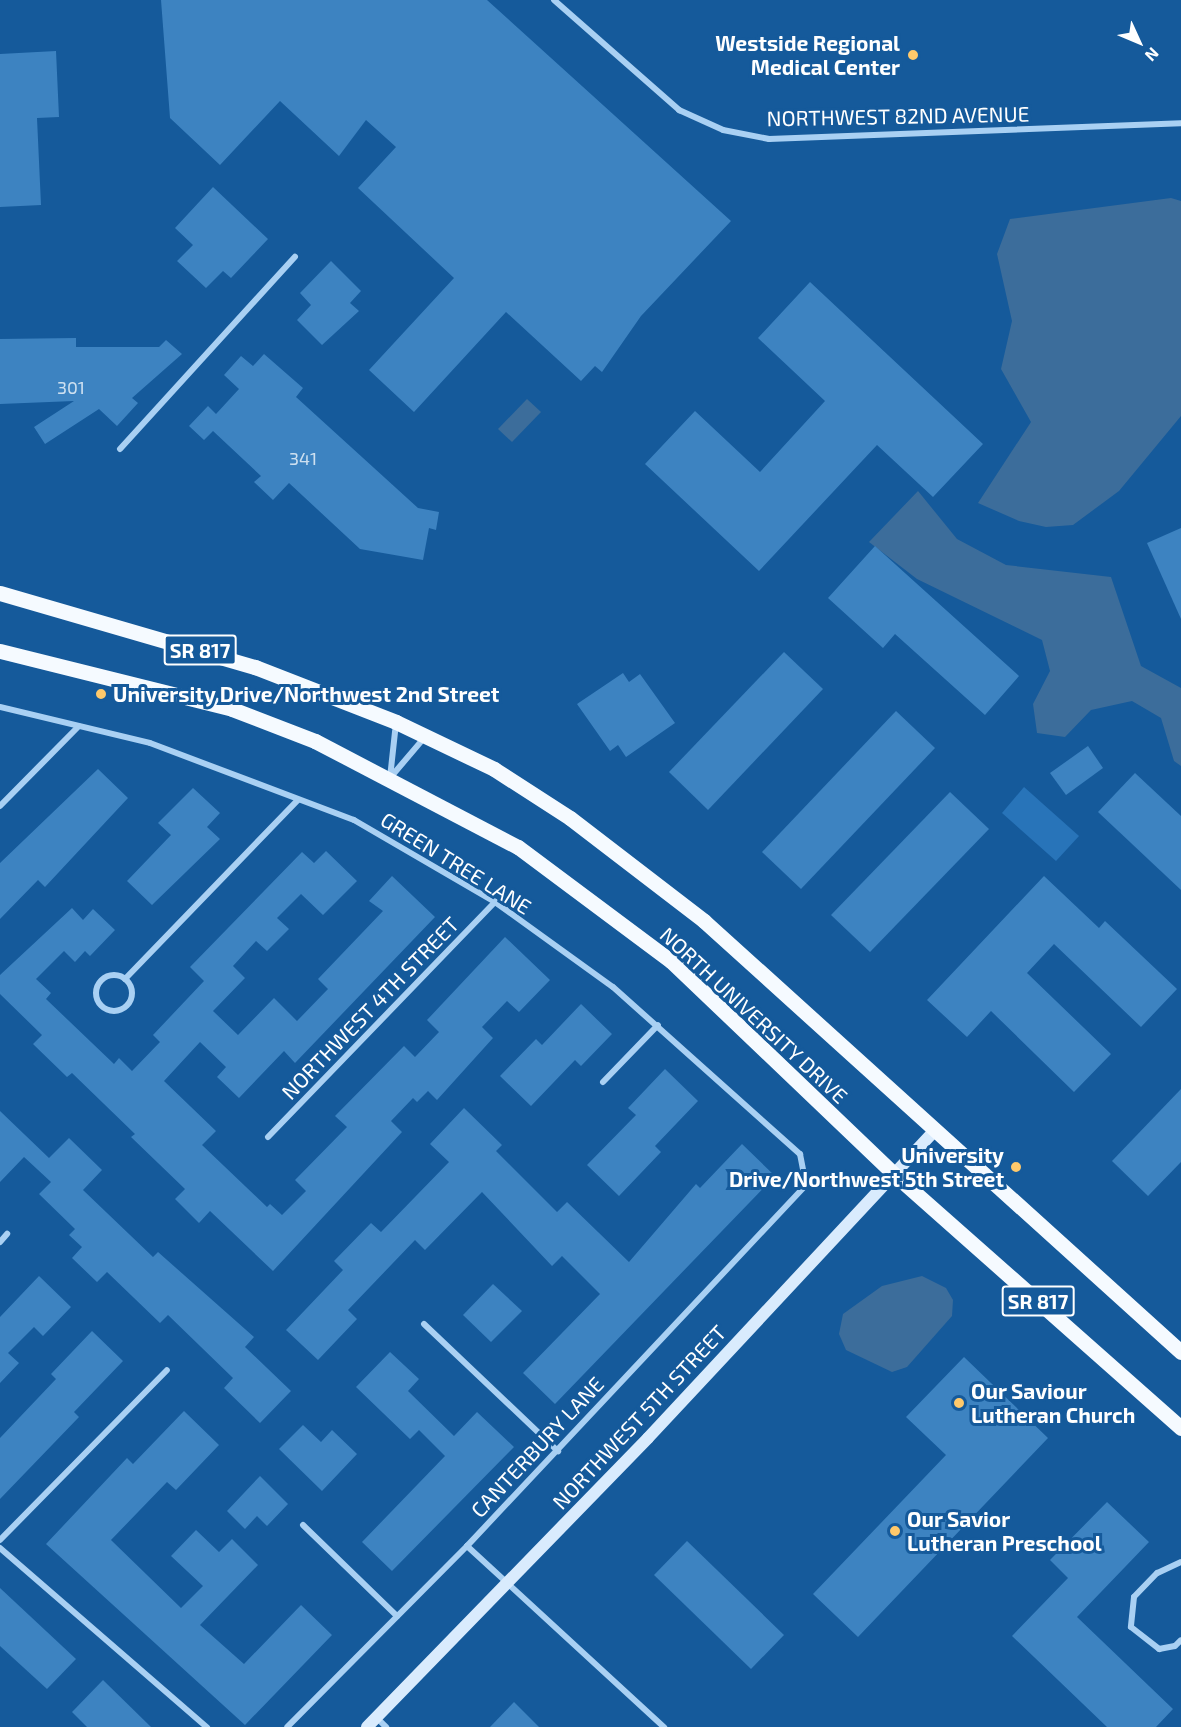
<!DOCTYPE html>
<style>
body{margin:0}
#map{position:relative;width:1181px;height:1727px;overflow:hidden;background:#155a9b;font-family:"Exo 2",sans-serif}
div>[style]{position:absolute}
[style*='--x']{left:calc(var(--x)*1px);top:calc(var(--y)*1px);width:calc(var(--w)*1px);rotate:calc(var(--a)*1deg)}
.green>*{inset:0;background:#2874b9}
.water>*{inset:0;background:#3c6d9b}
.building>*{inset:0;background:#3d83c1}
.street>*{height:6px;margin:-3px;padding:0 3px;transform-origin:3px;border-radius:3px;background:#a9d0f3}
.street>.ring{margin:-3px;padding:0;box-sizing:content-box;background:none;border:6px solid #a9d0f3;border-radius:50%}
.secondary>*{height:12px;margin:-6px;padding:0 6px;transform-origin:6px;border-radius:6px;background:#d9ebfd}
.primary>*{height:15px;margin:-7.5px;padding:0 7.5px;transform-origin:7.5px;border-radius:7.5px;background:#f5faff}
.dots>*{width:16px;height:16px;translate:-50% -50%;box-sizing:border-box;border:3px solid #155a9b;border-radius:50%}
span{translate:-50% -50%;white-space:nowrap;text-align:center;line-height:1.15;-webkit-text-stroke:6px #155a9b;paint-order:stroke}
.number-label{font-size:18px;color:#cee0f0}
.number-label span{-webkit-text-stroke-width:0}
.shield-label span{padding:2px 4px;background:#155a9b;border:2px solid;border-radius:4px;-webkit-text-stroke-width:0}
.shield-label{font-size:20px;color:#fff;font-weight:700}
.poi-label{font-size:21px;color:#fff;font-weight:700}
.right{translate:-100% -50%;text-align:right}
.left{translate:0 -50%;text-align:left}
.street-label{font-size:21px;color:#fff}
.north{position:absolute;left:1109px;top:12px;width:60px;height:60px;-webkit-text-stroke:4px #155a9b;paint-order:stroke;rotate:134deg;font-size:16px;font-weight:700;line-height:24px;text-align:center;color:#fff}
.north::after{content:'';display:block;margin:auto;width:21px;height:27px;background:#fff;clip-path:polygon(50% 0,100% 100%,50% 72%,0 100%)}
</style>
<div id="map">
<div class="green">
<div style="clip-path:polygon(1024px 787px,1079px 836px,1056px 861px,1002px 813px)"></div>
</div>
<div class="water">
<div style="clip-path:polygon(1171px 198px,1181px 201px,1181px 416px,1119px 491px,1073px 525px,1046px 527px,1019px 521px,978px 503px,1031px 422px,1001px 369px,1012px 321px,997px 254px,1010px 219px)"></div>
<div style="clip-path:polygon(527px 399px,541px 412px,512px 442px,498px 429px)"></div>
<div style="clip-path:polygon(918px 491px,957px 539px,1006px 565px,1111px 577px,1141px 666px,1181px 688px,1181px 766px,1174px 761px,1161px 718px,1132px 701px,1091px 710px,1065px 737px,1037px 733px,1033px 704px,1050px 671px,1042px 640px,917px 579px,869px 542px)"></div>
<div style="clip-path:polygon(922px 1276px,946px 1288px,953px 1300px,952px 1316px,907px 1367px,892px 1372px,846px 1350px,839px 1334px,843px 1314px,882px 1286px)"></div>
</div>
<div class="building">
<div style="clip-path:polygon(161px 0,487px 0,731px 221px,641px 316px,602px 372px,595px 366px,581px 381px,506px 312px,414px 412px,369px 370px,454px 278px,358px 188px,396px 147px,366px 120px,339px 156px,280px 101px,220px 165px,170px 118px)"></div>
<div style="clip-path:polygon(56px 51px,59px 117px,37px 118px,41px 205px,0 207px,0 54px)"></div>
<div style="clip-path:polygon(213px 187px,268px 239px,231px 278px,223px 271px,206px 288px,177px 261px,193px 245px,175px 228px)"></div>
<div style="clip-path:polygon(331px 261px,361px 291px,350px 303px,359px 311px,322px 345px,297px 320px,311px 305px,300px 293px)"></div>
<div style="clip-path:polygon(810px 282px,983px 444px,933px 497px,877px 445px,759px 571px,645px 464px,695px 411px,760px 472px,825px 401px,758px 338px)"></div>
<div style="clip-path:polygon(76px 338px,76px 347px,159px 347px,166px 340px,182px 354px,132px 398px,138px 403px,117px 426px,99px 409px,45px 444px,34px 427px,74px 401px,0 404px,0 339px)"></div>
<div style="clip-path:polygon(264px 354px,303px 388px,296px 397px,418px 508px,439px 512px,436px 530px,429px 528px,423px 560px,360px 549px,289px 483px,273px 500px,254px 482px,261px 476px,213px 431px,204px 440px,189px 426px,208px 406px,216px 414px,239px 389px,224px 375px,241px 356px,253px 366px)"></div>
<div style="clip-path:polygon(1181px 528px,1181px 619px,1147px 543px)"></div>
<div style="clip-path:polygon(875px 546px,1019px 676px,985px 715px,895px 634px,883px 648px,828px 598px)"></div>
<div style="clip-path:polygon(784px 652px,823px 689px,708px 810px,669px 772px)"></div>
<div style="clip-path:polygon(623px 673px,629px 682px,640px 674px,675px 723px,626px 757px,618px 745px,610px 751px,577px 704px)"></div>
<div style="clip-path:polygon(896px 711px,935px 748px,801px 889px,762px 852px)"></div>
<div style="clip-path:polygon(1088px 746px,1103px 768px,1066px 795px,1050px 773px)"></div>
<div style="clip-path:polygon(98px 769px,128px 798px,45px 887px,38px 880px,0 919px,0 863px)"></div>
<div style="clip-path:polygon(1135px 773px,1181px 816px,1181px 890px,1098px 812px)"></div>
<div style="clip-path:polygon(193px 788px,220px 813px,207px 827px,220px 839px,152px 905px,127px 881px,171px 835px,158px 823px)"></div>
<div style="clip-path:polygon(950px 792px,989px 829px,870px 952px,831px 915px)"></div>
<div style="clip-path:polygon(326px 851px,357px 881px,323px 915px,301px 894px,277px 918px,289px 929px,267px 951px,256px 941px,233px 966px,245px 978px,213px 1011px,238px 1035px,274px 998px,297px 1021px,328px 989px,318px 979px,383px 911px,369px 901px,392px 876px,435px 917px,295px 1063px,284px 1051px,239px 1098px,217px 1077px,226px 1067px,200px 1042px,164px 1081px,216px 1131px,202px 1145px,267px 1207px,270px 1204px,282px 1215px,306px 1191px,295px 1180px,347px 1127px,335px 1116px,404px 1046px,415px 1057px,439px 1032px,427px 1020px,505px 937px,550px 980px,519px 1012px,507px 1001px,482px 1027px,493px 1038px,437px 1100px,428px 1091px,417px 1102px,413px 1098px,391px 1121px,402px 1132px,273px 1271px,210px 1211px,199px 1223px,175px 1199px,185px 1189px,131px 1137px,135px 1134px,72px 1073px,67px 1077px,33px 1044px,42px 1035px,0 994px,0 975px,72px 908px,83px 920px,93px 909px,115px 930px,90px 956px,85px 951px,75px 962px,64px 951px,36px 979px,51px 993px,46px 999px,114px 1064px,119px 1058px,132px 1071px,160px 1042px,153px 1035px,204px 981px,190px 967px,302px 852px,314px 863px)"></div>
<div style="clip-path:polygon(1044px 876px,1099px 928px,1105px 921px,1177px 989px,1141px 1027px,1054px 944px,1027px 973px,1111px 1054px,1074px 1092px,991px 1011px,967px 1037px,927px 1000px)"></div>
<div style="clip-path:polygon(581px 1004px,612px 1034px,581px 1066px,575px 1060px,531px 1106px,500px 1076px,536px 1039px,542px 1045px)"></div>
<div style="clip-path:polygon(665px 1069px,698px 1101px,655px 1146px,661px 1152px,619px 1196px,587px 1165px,636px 1115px,628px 1108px)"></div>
<div style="clip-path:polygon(1181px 1089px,1181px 1162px,1148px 1196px,1112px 1161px)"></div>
<div style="clip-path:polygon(464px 1108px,502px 1145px,496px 1151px,557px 1212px,567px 1202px,629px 1262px,696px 1184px,700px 1188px,742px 1144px,775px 1176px,555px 1404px,523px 1373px,600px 1294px,562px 1256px,552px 1266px,482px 1192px,425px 1250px,415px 1240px,348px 1310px,357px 1319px,318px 1360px,286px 1330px,343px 1270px,334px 1261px,371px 1223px,381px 1232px,449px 1162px,430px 1144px)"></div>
<div style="clip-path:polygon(0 1111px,49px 1158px,69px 1138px,102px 1170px,83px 1190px,153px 1257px,158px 1252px,254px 1337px,245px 1347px,291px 1391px,260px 1423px,224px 1388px,233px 1378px,168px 1315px,160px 1323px,107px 1272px,97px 1282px,72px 1258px,82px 1247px,69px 1235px,75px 1229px,39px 1194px,51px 1182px,24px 1157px,0 1182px)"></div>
<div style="clip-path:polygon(39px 1276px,71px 1307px,43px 1336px,34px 1327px,8px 1353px,19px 1363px,0 1383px,0 1317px)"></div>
<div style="clip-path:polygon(493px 1284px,522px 1311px,491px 1342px,463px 1315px)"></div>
<div style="clip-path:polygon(92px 1331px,123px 1361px,74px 1412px,79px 1417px,0 1499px,0 1438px,56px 1379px,51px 1374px)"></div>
<div style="clip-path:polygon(390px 1352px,419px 1379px,408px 1391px,454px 1436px,477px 1412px,514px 1447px,392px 1571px,362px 1542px,445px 1456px,419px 1430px,410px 1439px,356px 1387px)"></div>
<div style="clip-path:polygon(964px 1357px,1048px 1438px,858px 1637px,813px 1594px,946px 1455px,906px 1417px)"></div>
<div style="clip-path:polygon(184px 1411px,219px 1445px,176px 1490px,167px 1482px,111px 1540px,181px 1608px,203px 1586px,171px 1556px,196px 1530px,219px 1552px,232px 1539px,258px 1565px,200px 1625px,244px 1664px,301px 1605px,332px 1635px,245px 1725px,46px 1544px,127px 1458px,133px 1464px)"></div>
<div style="clip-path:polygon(303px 1425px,321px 1442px,332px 1430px,357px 1454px,322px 1491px,279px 1449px)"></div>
<div style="clip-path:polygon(260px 1476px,288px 1504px,267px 1526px,257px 1516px,245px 1529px,227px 1511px)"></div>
<div style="clip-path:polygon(1107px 1502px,1149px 1542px,1077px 1617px,1173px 1709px,1156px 1727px,1107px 1727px,1012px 1636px,1068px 1578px,1050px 1560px)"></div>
<div style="clip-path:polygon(687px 1541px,784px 1635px,751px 1669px,654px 1575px)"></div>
<div style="clip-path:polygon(0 1588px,76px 1659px,47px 1689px,0 1646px)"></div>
<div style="clip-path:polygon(103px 1680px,151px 1727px,87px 1727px,72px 1712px)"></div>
<div style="clip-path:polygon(514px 1702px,539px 1727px,490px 1727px)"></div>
</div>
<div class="street">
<div style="--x:554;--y:0;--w:167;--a:41.3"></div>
<div style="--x:679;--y:110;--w:48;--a:24.4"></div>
<div style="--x:723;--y:130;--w:47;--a:11.1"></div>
<div style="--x:769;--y:139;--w:412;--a:-2.2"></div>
<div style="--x:120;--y:449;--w:260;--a:-47.7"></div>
<div style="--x:0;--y:707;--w:154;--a:13.5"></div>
<div style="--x:150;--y:743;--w:218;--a:20.7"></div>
<div style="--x:354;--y:820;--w:163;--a:30.2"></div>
<div style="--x:495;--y:902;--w:145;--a:35.8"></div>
<div style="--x:613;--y:987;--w:251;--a:41.8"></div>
<div style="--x:800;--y:1154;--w:32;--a:79"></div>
<div style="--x:806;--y:1185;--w:495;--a:133.2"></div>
<div style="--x:467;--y:1546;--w:255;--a:134.8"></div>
<div style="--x:390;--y:778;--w:55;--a:-83.8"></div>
<div style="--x:390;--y:778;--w:52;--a:-49.6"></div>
<div style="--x:0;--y:806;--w:112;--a:-45.4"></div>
<div class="ring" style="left:96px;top:975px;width:30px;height:30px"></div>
<div style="--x:125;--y:979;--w:249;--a:-46"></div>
<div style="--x:603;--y:1082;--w:79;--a:-46"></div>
<div style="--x:268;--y:1137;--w:327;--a:-46"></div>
<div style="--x:0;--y:1242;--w:11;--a:-49"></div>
<div style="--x:424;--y:1324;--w:185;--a:43.5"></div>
<div style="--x:303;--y:1525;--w:131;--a:44.1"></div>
<div style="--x:0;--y:1540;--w:238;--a:-45.5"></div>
<div style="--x:467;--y:1546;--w:268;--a:42.6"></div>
<div style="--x:0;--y:1548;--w:274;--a:40.9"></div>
<div style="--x:1181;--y:1562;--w:26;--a:155"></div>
<div style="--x:1157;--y:1573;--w:33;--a:134"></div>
<div style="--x:1134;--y:1597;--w:30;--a:96"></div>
<div style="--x:1131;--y:1627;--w:36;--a:38"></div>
<div style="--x:1159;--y:1649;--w:16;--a:-11"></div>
<div style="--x:1175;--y:1646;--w:8;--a:-45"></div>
<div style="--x:377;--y:1718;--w:13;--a:45"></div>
</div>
<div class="secondary">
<div style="--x:367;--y:1727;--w:403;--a:-45.8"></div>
<div style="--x:648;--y:1438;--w:422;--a:-47"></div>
</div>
<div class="primary">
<div style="--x:0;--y:593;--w:266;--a:16.2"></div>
<div style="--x:255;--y:667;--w:151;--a:21.3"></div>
<div style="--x:396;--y:722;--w:109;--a:25.6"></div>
<div style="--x:494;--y:769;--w:90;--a:32.8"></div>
<div style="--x:570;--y:818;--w:169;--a:37.5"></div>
<div style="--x:704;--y:921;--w:643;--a:42.1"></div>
<div style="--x:0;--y:651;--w:239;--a:14"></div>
<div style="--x:232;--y:709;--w:89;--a:21.1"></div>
<div style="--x:315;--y:741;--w:229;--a:27.6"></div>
<div style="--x:518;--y:847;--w:191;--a:36.7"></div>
<div style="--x:671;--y:961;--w:310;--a:43.7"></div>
<div style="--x:895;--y:1175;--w:382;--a:41.5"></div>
</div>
<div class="dots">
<div style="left:913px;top:55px;background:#ffc96b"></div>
<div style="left:101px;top:694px;background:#ffc96b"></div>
<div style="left:1016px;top:1167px;background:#ffc96b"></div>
<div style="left:959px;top:1403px;background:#ffc96b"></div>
<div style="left:895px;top:1531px;background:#ffc96b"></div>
</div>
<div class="number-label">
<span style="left:71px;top:387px">301</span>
<span style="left:303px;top:458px">341</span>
</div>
<div class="shield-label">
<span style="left:200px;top:650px">SR 817</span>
<span style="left:1038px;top:1301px">SR 817</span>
</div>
<div class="poi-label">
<span class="right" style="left:900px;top:55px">Westside Regional<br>Medical Center</span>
<span class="left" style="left:113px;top:694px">University Drive/Northwest 2nd Street</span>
<span class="right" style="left:1004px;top:1167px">University<br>Drive/Northwest 5th Street</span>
<span class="left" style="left:971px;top:1403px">Our Saviour<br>Lutheran Church</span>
<span class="left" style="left:907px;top:1531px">Our Savior<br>Lutheran Preschool</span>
</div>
<div class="street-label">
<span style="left:898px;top:116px;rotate:-1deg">NORTHWEST 82ND AVENUE</span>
<span style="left:456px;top:863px;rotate:32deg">GREEN TREE LANE</span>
<span style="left:370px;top:1008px;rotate:-46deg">NORTHWEST 4TH STREET</span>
<span style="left:754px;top:1015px;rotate:43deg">NORTH UNIVERSITY DRIVE</span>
<span style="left:639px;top:1417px;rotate:-47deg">NORTHWEST 5TH STREET</span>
<span style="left:537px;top:1447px;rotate:-47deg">CANTERBURY LANE</span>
</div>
<div class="north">N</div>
</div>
